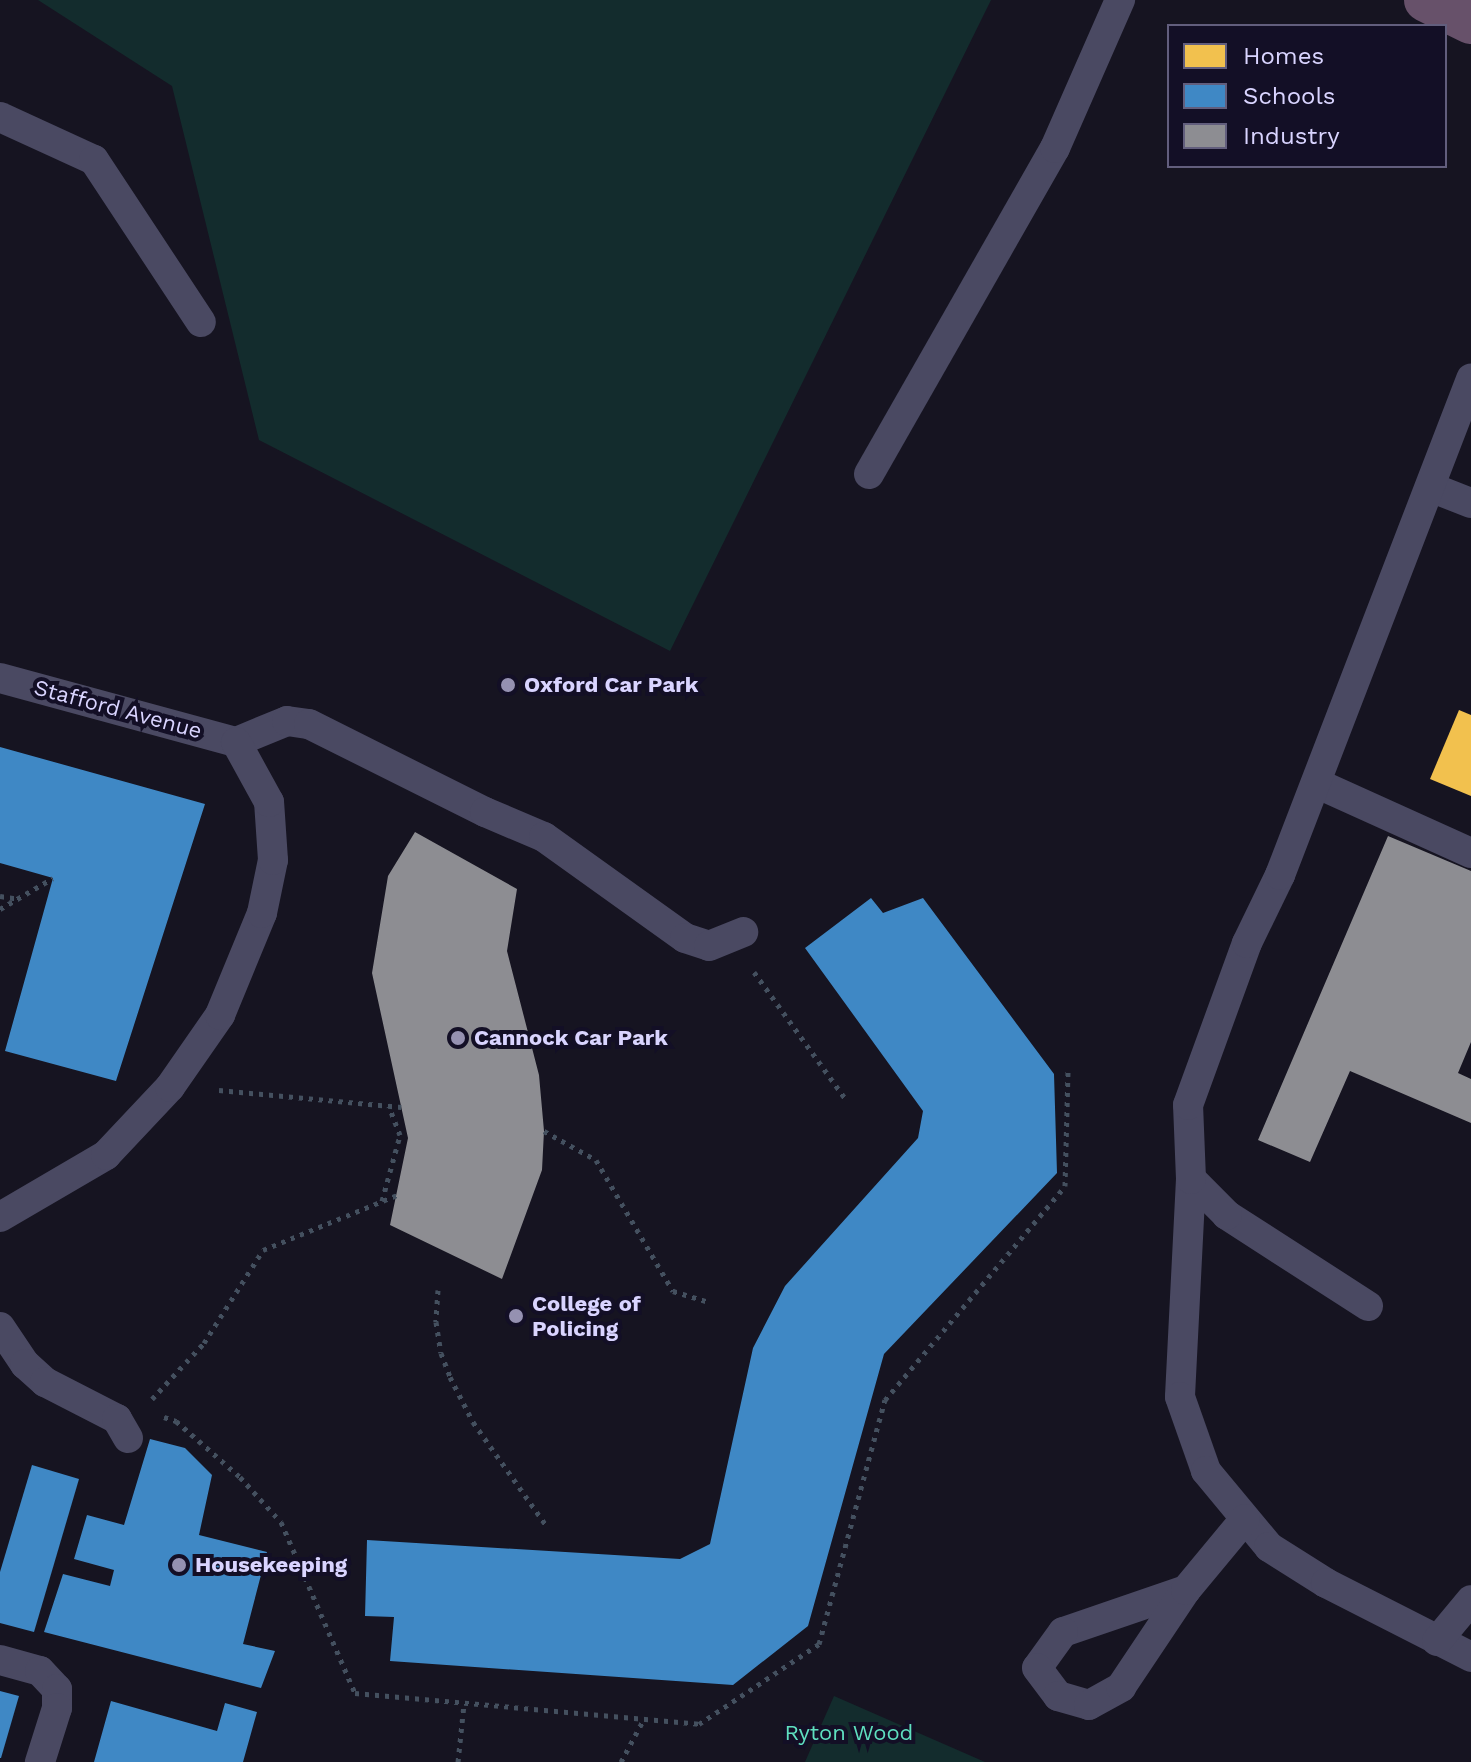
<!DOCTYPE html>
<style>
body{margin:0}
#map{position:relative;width:1471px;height:1762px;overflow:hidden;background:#161421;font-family:"Work Sans",sans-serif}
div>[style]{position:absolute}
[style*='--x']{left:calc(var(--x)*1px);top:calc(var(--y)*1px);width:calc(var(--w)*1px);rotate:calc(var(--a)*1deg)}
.green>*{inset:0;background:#132c2d}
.homes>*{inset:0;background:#f2c14e}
.schools>*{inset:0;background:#3f88c5}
.industry>*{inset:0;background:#8d8d92}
.path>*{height:5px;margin-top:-2.5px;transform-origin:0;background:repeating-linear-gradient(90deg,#44505f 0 4px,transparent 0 10px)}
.lane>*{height:30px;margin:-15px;padding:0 15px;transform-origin:15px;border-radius:15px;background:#4a4962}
.highway>*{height:44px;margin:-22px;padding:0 22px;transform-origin:22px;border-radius:22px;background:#67516a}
.dots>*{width:22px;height:22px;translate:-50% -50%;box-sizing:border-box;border:4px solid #130f26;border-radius:50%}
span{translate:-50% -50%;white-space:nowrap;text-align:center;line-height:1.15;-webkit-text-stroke:8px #130f26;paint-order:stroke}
.poi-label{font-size:22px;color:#d9d4ff;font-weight:700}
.left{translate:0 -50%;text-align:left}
.street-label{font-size:22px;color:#d9d4ff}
.park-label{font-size:22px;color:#5fe0c0}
.legend{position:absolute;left:1167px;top:24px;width:280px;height:144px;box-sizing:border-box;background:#130f26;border:2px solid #625e7d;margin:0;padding:10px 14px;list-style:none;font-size:24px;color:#d9d4ff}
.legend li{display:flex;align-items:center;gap:16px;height:40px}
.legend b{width:40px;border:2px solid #625e7d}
</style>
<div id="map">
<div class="green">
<div style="clip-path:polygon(38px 0,991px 0,670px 651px,259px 440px,172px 86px)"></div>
<div style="clip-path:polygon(834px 1696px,985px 1762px,805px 1762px)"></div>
</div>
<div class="homes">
<div style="clip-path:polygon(1459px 710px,1471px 715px,1471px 796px,1430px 779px)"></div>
</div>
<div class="schools">
<div style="clip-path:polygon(0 747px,205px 804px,116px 1081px,5px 1051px,53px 878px,0 863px)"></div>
<div style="clip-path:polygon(871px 898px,883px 913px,923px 898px,1054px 1074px,1057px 1173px,884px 1354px,808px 1626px,733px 1685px,390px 1661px,394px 1617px,365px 1616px,367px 1540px,680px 1559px,710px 1544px,753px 1348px,785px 1286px,918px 1138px,923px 1111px,805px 948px)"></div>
<div style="clip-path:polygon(150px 1439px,185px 1448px,212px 1475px,199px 1535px,267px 1552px,243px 1644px,275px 1651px,261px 1688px,44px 1632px,63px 1574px,110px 1586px,114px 1570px,74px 1559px,87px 1515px,124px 1525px)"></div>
<div style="clip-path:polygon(32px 1465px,79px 1479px,34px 1632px,0 1623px,0 1572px)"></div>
<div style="clip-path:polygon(0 1691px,19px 1696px,1px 1758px,0 1758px)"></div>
<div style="clip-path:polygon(111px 1701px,217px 1731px,225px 1703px,257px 1712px,243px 1762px,94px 1762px)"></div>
</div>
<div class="industry">
<div style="clip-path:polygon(415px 832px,517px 889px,507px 951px,539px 1075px,544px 1131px,542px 1170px,502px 1279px,390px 1225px,408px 1138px,372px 973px,388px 876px)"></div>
<div style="clip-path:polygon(1388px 836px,1471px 871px,1471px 1042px,1458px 1073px,1471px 1079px,1471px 1123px,1350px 1071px,1310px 1162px,1258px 1140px)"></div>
</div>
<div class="path">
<div style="--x:0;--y:896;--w:18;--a:9"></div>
<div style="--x:0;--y:909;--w:61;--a:-30.3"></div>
<div style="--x:754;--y:972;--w:159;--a:54.2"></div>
<div style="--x:219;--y:1090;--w:183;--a:5.3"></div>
<div style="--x:544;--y:1131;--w:60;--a:29.1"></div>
<div style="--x:596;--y:1160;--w:152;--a:59.6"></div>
<div style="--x:673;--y:1291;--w:38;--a:17"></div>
<div style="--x:382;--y:1201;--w:68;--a:-74.7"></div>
<div style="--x:400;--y:1135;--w:31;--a:-111"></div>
<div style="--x:438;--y:1290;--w:32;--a:94"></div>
<div style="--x:436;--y:1322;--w:31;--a:81"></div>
<div style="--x:441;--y:1353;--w:26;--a:69"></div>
<div style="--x:450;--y:1377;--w:51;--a:62.9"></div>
<div style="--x:473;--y:1422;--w:126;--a:54.7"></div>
<div style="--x:152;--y:1399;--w:76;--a:-47.1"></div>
<div style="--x:204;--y:1343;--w:110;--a:-57.6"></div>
<div style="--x:263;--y:1250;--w:145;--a:-22.3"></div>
<div style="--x:164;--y:1417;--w:13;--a:18"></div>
<div style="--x:176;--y:1421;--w:85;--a:41.2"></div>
<div style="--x:240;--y:1477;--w:61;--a:47.7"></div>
<div style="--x:281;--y:1522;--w:186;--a:66.6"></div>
<div style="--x:355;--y:1693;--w:345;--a:5.1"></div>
<div style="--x:699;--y:1724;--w:144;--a:-33.7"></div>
<div style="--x:819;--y:1644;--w:253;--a:-74.9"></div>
<div style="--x:885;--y:1400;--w:280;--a:-49.9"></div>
<div style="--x:1065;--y:1186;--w:116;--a:-88.5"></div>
<div style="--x:458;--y:1762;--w:58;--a:-84.1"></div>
<div style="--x:621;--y:1762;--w:49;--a:-61.9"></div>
</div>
<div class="lane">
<div style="--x:0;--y:117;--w:103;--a:24.6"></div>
<div style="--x:94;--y:160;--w:194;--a:56.6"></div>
<div style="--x:869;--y:474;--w:375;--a:-60.3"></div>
<div style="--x:1055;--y:148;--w:162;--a:-66.3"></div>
<div style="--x:1430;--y:487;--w:44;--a:21.3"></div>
<div style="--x:0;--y:678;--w:245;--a:15.2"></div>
<div style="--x:236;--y:742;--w:55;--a:-22.4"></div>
<div style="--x:287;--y:721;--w:22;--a:8"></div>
<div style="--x:309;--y:724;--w:197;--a:26.6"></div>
<div style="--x:485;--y:812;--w:64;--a:23"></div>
<div style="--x:544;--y:837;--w:173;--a:35.6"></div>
<div style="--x:685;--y:938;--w:25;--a:18"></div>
<div style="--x:709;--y:946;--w:37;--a:-22"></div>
<div style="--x:1316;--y:783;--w:170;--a:24.3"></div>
<div style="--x:1191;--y:1179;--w:218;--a:92.9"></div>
<div style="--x:1180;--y:1397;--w:78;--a:70.6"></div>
<div style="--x:1206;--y:1471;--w:99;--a:50.3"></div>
<div style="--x:1269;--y:1547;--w:67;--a:32.3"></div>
<div style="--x:1326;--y:1583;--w:163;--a:27"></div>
<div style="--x:0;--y:1217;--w:123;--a:-30.3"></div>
<div style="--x:106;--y:1155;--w:93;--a:-46.7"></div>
<div style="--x:170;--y:1087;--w:88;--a:-55.2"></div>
<div style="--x:220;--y:1015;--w:110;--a:-67.6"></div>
<div style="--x:262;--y:913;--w:54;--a:-78.3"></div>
<div style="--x:273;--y:860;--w:58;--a:-93.9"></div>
<div style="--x:269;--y:802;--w:68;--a:-118.8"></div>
<div style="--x:1368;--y:1306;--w:168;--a:-147.2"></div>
<div style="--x:1227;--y:1215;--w:51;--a:-135"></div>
<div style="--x:1191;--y:1179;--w:74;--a:-92.3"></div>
<div style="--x:1188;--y:1105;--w:172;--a:-70"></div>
<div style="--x:1247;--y:943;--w:76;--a:-64.1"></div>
<div style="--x:1280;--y:875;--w:532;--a:-68.94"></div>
<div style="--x:0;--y:1327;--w:45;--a:56"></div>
<div style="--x:25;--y:1364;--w:27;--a:42"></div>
<div style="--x:45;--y:1382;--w:81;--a:27.2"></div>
<div style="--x:117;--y:1419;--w:22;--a:60"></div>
<div style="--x:1186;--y:1590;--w:130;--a:161.1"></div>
<div style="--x:1063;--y:1632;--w:44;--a:125.8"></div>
<div style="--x:1037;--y:1668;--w:35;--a:53"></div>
<div style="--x:1058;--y:1696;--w:32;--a:16"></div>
<div style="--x:1089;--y:1705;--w:37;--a:-29"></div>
<div style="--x:1121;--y:1687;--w:117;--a:-56.2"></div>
<div style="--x:1186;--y:1590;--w:92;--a:-50.3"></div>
<div style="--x:1437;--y:1641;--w:53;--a:-50.3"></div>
<div style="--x:0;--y:1660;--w:41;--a:15.4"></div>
<div style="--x:40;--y:1671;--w:25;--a:47"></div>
<div style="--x:57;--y:1689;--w:19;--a:90"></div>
<div style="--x:57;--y:1708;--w:57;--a:107.5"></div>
</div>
<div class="highway">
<div style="--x:1426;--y:0;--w:50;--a:26.1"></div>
</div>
<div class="dots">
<div style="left:508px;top:685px;background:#9591b1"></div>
<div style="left:458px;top:1038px;background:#9591b1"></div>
<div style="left:516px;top:1316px;background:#9591b1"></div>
<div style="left:179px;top:1565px;background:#9591b1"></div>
</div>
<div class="poi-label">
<span class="left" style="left:524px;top:685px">Oxford Car Park</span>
<span class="left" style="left:474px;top:1038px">Cannock Car Park</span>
<span class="left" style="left:532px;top:1316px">College of<br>Policing</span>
<span class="left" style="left:195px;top:1565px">Housekeeping</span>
</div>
<div class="street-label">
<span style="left:118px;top:709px;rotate:15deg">Stafford Avenue</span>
</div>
<div class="park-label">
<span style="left:849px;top:1733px">Ryton Wood</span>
</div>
<ul class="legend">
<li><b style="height:22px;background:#f2c14e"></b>Homes</li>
<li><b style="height:22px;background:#3f88c5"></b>Schools</li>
<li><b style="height:22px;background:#8d8d92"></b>Industry</li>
</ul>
</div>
